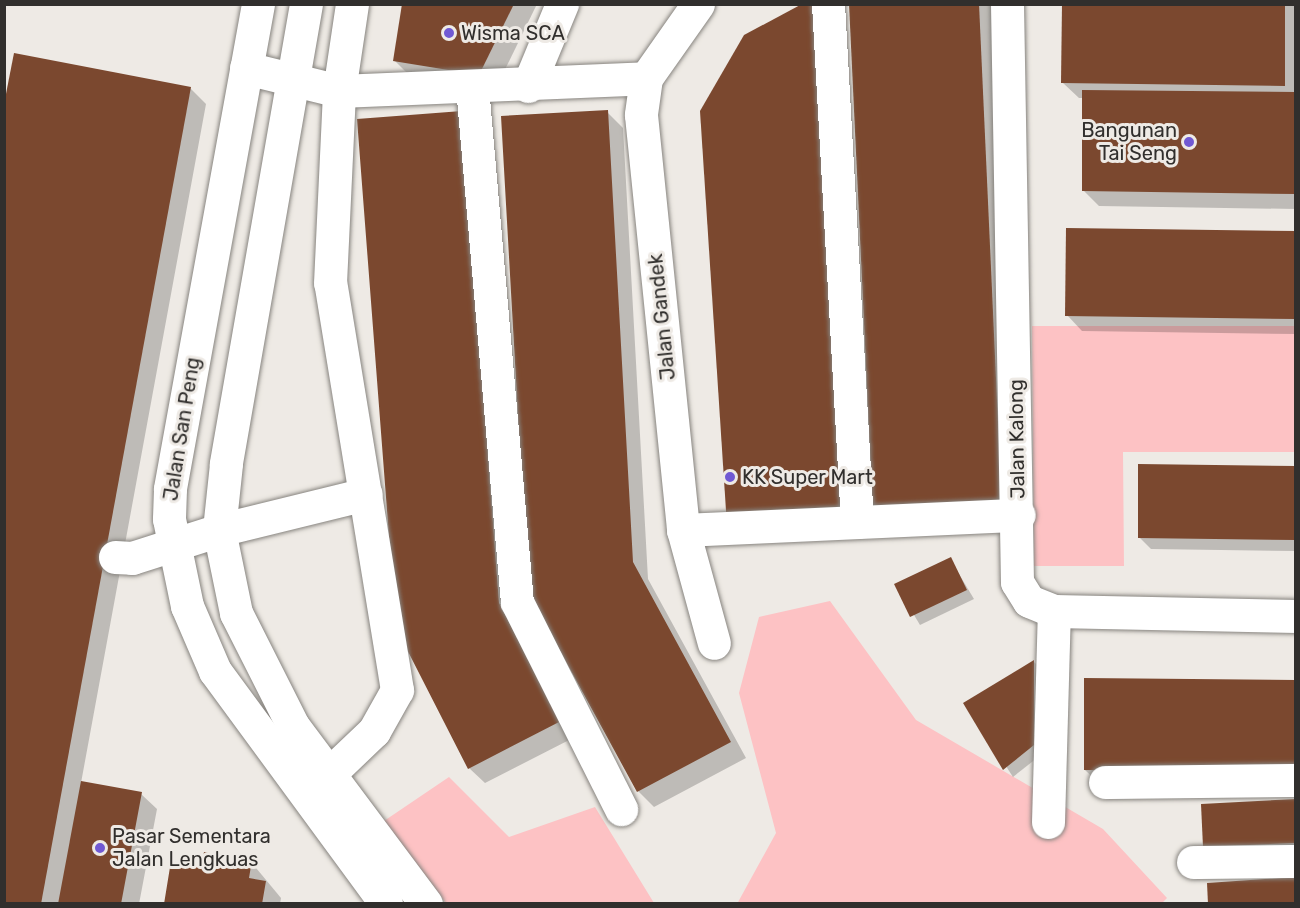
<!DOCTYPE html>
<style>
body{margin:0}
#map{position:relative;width:1300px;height:908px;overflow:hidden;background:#eeeae5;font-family:Rubik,sans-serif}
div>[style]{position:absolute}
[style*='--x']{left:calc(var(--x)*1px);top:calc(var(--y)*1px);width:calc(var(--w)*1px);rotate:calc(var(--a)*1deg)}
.green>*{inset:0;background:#fdc2c4}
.shadow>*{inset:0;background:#0003}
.building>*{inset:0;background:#7b482f}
.roads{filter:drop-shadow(0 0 2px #87847f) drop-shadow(0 0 2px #87847f)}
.minor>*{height:33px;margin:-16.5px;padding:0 16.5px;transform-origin:16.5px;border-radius:16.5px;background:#fff}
.dots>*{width:16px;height:16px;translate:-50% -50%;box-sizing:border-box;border:3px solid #eeeae5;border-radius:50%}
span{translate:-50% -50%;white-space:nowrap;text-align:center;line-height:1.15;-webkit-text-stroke:6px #eeeae5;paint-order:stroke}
.poi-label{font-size:20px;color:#312f2d}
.left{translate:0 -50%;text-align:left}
.right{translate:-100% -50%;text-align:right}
.street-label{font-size:20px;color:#312f2d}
.frame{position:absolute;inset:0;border:6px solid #312f2d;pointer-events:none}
</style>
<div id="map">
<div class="green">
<div style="clip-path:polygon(1032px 326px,1295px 326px,1295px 452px,1123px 452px,1124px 566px,1034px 566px)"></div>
<div style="clip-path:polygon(830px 601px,916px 720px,1103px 829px,1167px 898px,1161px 904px,737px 904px,776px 833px,739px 693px,759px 617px)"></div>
<div style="clip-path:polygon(449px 777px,509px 837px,595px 807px,654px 903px,446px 903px,384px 821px)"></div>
</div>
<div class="shadow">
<div style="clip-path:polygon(403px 4px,537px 4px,495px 90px,411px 77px,395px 61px)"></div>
<div style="clip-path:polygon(851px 4px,993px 4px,1017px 525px)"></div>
<div style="clip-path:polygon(1063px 4px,1296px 4px,1296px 209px,1099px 206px,1084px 191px,1084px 98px,1079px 98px,1063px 83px)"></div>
<div style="clip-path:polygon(190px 88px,206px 104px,81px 783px,141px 794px,157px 809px,139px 904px,4px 904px)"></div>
<div style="clip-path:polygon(607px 112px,623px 128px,648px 579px,746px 758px,654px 807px,638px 791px,530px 592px)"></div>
<div style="clip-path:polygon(461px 113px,514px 620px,575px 737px,485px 783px,469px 768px)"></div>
<div style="clip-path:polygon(1296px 232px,1296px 334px,1082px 331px,1067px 315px)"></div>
<div style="clip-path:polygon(1296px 467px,1296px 551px,1151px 549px,1139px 537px)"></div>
<div style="clip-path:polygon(950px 559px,974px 599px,920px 625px,896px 585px)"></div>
<div style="clip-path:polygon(1034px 662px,1042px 670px,1042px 754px,1013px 777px,965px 703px)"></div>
<div style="clip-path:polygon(1296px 682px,1296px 788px,1101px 785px,1085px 770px)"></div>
<div style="clip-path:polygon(1296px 801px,1296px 851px,1213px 855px)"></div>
<div style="clip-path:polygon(251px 862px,281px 898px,280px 904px,165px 904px,202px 869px)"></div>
</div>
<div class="building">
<div style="clip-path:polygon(402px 4px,514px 4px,479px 75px,393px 61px)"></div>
<div style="clip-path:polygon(802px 4px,818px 4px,851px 518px,727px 526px,700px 111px,744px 35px)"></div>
<div style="clip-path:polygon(849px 4px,979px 4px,1002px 510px,873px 515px)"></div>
<div style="clip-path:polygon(1062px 4px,1285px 4px,1285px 86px,1061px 83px)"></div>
<div style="clip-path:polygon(14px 53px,191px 87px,41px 904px,4px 904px,4px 104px)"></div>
<div style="clip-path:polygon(1082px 90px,1296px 92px,1296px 194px,1082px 191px)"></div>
<div style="clip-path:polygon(608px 110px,633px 562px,731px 742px,637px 792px,528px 592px,501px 116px)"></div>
<div style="clip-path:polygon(462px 111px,499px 603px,561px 721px,468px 769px,396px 628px,357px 119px)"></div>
<div style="clip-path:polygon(1066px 228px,1296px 231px,1296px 319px,1065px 316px)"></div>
<div style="clip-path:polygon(1138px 464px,1296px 466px,1296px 540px,1138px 538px)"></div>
<div style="clip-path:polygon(951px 557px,967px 590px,910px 617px,894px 584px)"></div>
<div style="clip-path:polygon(1034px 660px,1034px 745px,1003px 770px,963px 703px)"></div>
<div style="clip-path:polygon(1084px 678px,1296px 680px,1295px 773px,1084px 770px)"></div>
<div style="clip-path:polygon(81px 781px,142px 792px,121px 904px,58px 904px)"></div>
<div style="clip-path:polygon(1296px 799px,1296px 843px,1203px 847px,1201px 804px)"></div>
<div style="clip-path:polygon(204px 852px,252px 860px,249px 878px,266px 881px,262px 904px,164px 904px,171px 861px,201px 867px)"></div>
<div style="clip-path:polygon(1296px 877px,1296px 904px,1208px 904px,1207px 883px)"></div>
</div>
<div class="roads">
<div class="minor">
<div style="--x:258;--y:4;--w:493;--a:100.3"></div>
<div style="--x:170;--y:489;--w:30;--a:92"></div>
<div style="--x:169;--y:519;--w:89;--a:78.3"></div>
<div style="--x:187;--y:606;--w:71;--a:66.7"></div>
<div style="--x:215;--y:671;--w:289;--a:53.7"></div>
<div style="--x:306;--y:4;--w:467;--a:99.9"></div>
<div style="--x:226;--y:464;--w:66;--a:96.1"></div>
<div style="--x:219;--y:530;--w:85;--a:78.4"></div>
<div style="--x:236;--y:613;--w:127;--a:63.2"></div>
<div style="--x:293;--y:726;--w:222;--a:53.2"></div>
<div style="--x:698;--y:4;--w:90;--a:125.1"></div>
<div style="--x:646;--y:78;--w:37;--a:98"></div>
<div style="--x:641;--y:115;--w:417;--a:84.2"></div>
<div style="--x:683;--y:530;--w:117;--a:74.7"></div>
<div style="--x:828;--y:4;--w:519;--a:86.8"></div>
<div style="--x:1007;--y:4;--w:578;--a:89.01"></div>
<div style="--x:1017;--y:582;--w:22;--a:58"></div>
<div style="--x:1029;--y:601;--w:27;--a:22"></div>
<div style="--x:1054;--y:611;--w:242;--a:1.2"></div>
<div style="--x:246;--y:68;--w:96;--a:13.9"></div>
<div style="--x:339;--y:91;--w:307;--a:-2.4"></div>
<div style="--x:528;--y:86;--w:89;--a:-67.5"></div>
<div style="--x:472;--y:87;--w:517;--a:85.01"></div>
<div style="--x:517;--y:602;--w:232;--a:63.3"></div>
<div style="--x:683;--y:530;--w:336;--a:-2.6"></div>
<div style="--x:115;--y:557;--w:17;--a:3"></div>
<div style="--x:132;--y:558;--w:91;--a:-17.8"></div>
<div style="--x:219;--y:530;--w:151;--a:-13.8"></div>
<div style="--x:330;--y:773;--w:61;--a:-43.7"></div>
<div style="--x:374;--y:731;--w:47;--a:-60.7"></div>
<div style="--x:397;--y:690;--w:412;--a:-99.3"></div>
<div style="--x:330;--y:283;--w:192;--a:-87.3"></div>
<div style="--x:339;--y:91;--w:88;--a:-81.5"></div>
<div style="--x:1105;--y:782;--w:191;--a:-0.6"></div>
<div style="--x:1048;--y:822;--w:211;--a:-88.4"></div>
<div style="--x:1193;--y:862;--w:103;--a:-0.6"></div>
</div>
</div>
<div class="dots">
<div style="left:449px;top:33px;background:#7059d3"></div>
<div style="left:1189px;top:142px;background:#7059d3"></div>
<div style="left:730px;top:477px;background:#7059d3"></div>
<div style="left:100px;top:848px;background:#7059d3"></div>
</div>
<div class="poi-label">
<span class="left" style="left:461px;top:33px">Wisma SCA</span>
<span class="right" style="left:1177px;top:142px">Bangunan<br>Tai Seng</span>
<span class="left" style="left:742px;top:477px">KK Super Mart</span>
<span class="left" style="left:112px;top:848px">Pasar Sementara<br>Jalan Lengkuas</span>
</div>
<div class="street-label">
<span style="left:662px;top:317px;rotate:-96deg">Jalan Gandek</span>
<span style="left:182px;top:429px;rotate:-81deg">Jalan San Peng</span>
<span style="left:1017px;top:439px;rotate:-91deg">Jalan Kalong</span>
</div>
<div class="frame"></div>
</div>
